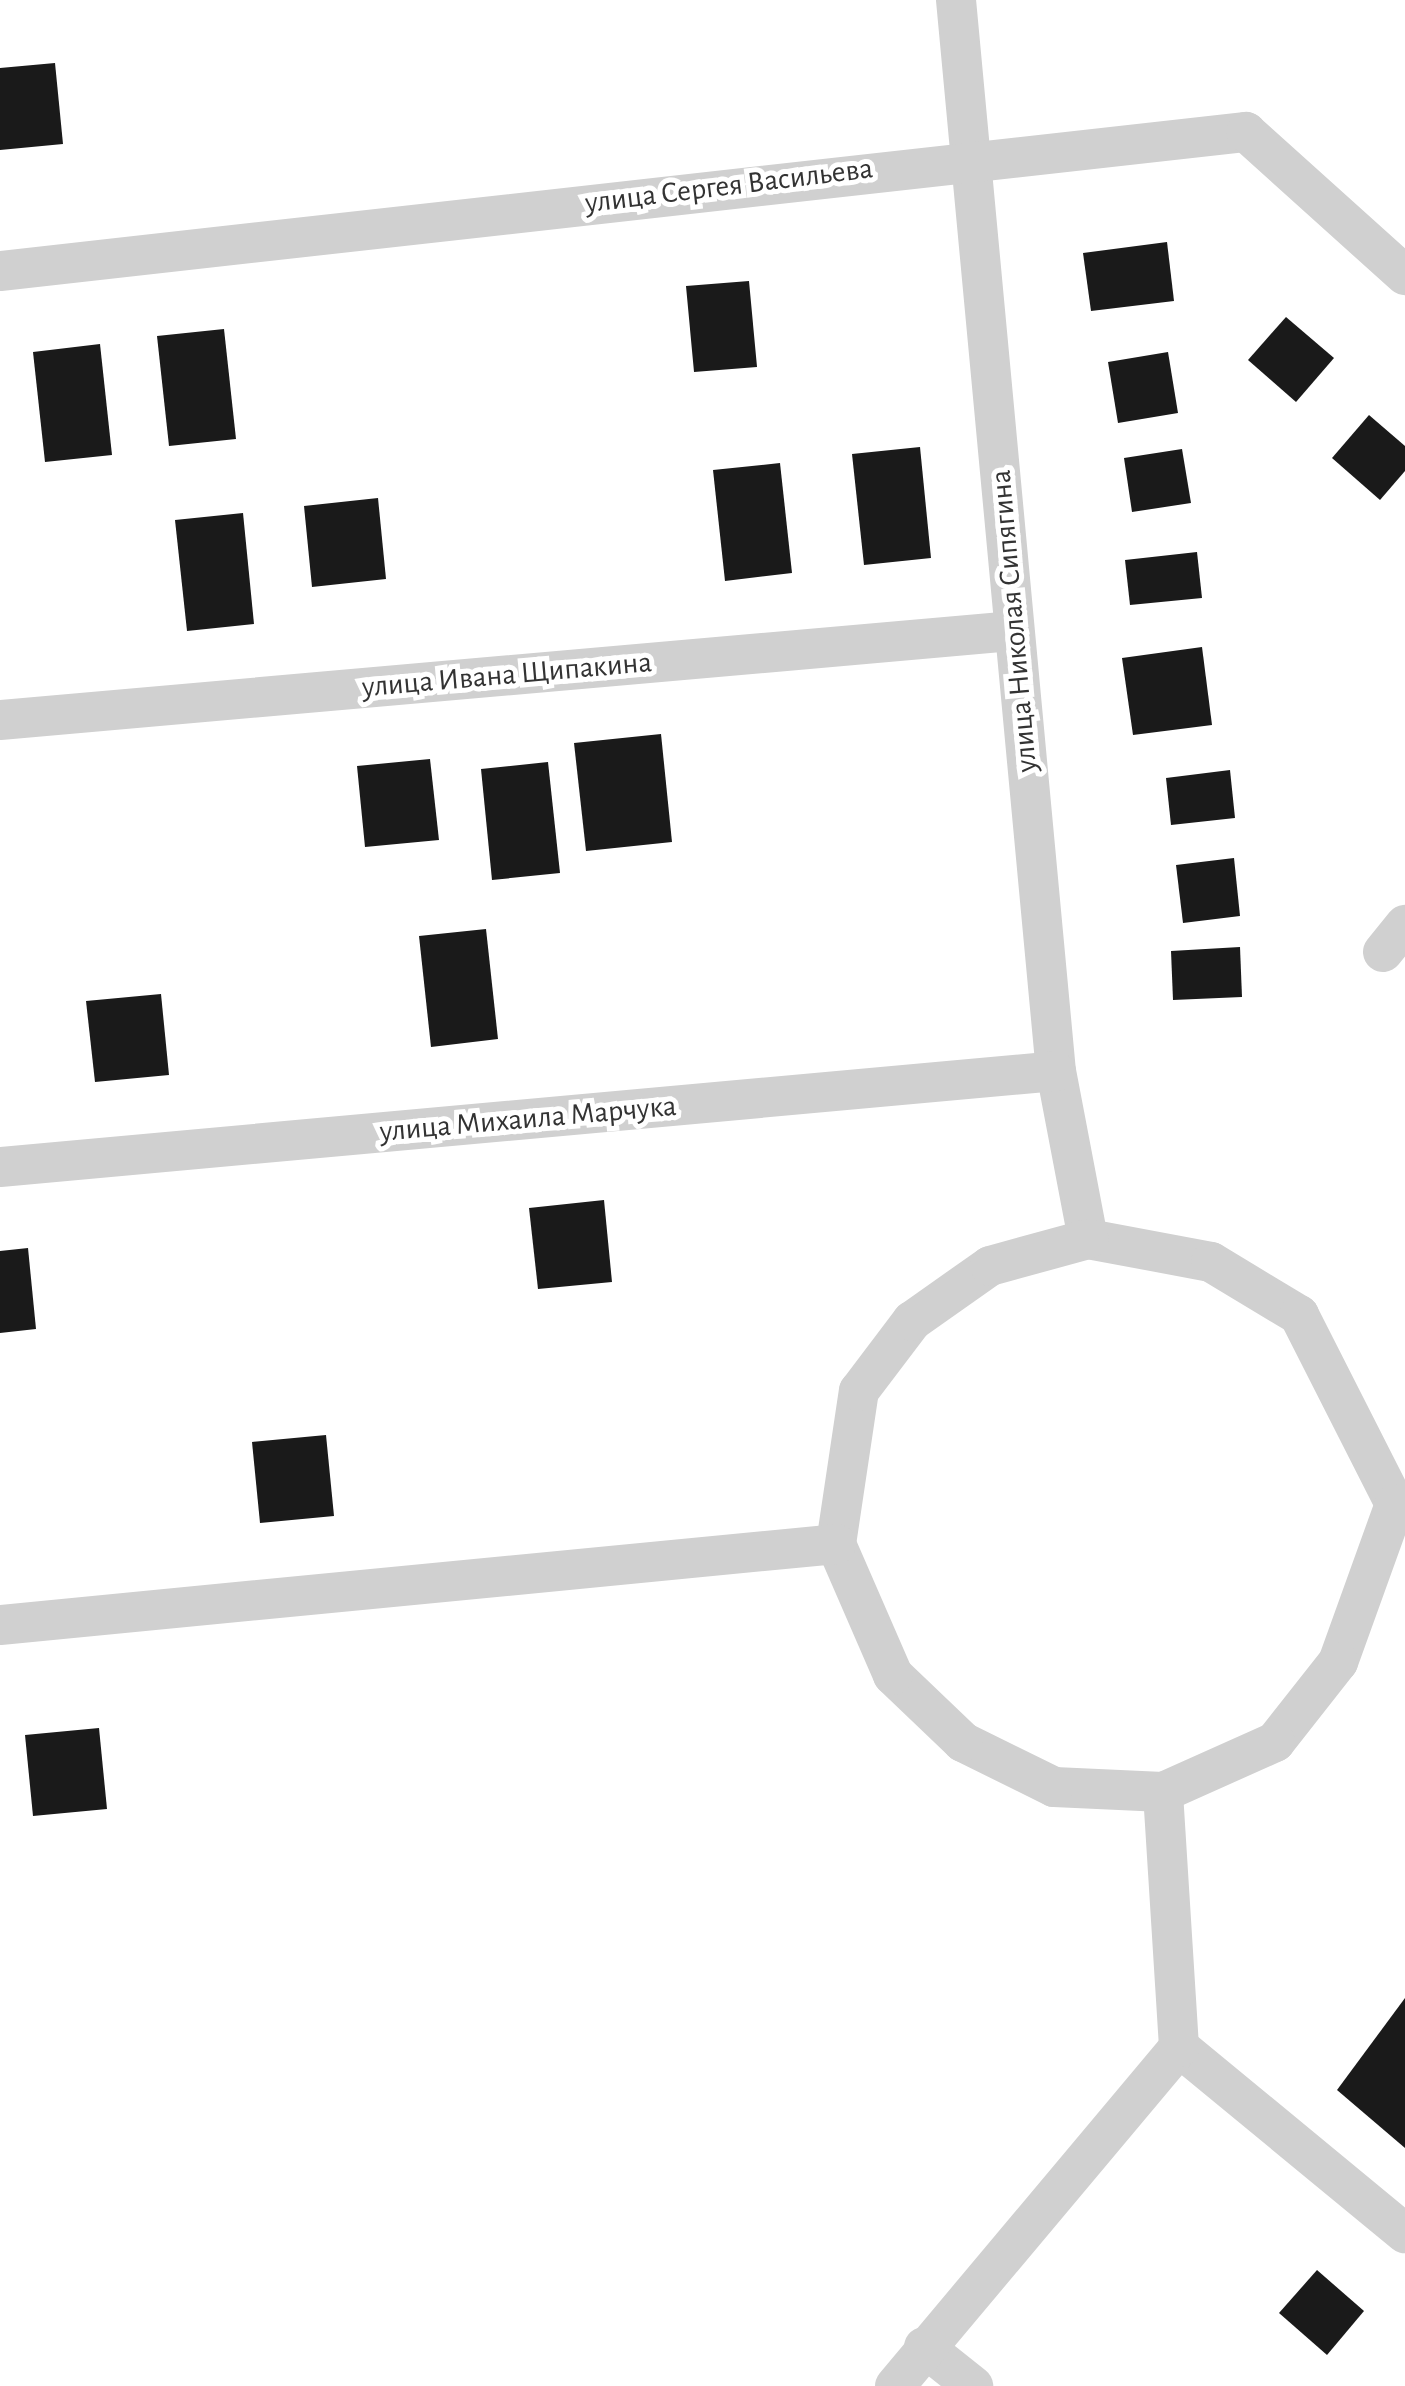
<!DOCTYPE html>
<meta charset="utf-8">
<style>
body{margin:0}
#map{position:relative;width:1405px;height:2386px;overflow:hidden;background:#fff;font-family:"Alegreya Sans",sans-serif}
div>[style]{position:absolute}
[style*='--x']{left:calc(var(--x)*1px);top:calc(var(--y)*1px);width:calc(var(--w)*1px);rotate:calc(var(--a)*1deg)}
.building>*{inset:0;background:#1a1a1a}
.street>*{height:40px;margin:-20px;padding:0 20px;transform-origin:20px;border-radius:20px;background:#d0d0d0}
span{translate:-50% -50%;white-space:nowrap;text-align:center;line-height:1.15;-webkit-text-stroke:10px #fff;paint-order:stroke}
.street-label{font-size:30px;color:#333}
</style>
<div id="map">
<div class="building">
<div style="clip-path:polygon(55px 63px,63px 144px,0 150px,0 68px)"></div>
<div style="clip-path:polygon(1167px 242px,1174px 301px,1091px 311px,1083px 253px)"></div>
<div style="clip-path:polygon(749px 281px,757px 367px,694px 372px,686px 286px)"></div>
<div style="clip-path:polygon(1286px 317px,1334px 358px,1296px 402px,1248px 360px)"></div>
<div style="clip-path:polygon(224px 329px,236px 439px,169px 446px,157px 336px)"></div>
<div style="clip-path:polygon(100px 344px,112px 455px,45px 462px,33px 352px)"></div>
<div style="clip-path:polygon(1168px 352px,1178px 413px,1118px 423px,1108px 362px)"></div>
<div style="clip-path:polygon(1369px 415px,1405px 446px,1405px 471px,1380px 500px,1332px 458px)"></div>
<div style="clip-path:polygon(920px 447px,931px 558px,864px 565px,852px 454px)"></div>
<div style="clip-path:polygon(1182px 449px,1191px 503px,1132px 512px,1124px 458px)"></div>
<div style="clip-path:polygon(780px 463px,792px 573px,725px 581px,713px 470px)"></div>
<div style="clip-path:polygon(378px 498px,386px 579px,312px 587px,304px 506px)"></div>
<div style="clip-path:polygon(243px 513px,254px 624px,187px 631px,175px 520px)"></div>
<div style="clip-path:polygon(1197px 552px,1202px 598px,1130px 605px,1125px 560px)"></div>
<div style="clip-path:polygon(1202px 647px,1212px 725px,1133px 735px,1122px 658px)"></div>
<div style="clip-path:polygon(661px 734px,672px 842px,586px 851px,574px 743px)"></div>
<div style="clip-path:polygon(430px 759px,439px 840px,365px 847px,357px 766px)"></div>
<div style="clip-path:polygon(548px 762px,560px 873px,492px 880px,481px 769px)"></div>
<div style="clip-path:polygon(1230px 770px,1235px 818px,1171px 825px,1166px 778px)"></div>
<div style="clip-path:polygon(1234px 858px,1240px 916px,1183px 923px,1176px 865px)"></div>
<div style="clip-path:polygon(486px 929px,498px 1039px,431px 1047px,419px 936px)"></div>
<div style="clip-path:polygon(1240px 947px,1242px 997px,1173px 1000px,1171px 951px)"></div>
<div style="clip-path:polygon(161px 994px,169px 1075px,95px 1082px,86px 1001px)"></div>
<div style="clip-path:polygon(604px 1200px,612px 1282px,538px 1289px,529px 1208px)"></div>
<div style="clip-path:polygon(28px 1248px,36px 1329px,0 1333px,0 1251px)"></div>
<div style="clip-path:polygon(326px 1435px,334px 1516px,260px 1523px,252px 1442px)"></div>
<div style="clip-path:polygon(99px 1728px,107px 1809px,33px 1816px,25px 1735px)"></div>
<div style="clip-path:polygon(1405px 1998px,1405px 2148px,1337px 2090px)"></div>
<div style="clip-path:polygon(1317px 2270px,1364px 2311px,1327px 2355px,1279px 2313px)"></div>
</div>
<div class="street">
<div style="--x:956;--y:0;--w:1076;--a:84.67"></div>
<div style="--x:1056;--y:1071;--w:171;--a:79.2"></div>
<div style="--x:0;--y:271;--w:1254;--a:-6.37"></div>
<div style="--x:1246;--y:132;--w:214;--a:42"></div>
<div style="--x:0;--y:720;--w:1018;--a:-5.02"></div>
<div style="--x:1383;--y:952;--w:35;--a:-51"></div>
<div style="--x:0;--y:1167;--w:1060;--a:-5.19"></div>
<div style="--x:1088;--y:1239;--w:125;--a:10.6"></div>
<div style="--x:1211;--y:1262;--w:103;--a:31.1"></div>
<div style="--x:1299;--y:1315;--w:212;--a:63.1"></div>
<div style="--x:1395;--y:1504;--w:168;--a:109.8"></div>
<div style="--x:1338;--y:1662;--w:102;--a:128.2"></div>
<div style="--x:1275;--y:1742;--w:123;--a:155.9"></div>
<div style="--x:1163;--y:1792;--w:109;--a:-177.4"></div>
<div style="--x:1054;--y:1787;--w:102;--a:-153.7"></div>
<div style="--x:963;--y:1742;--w:97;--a:-136.3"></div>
<div style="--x:893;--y:1675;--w:143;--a:-113.5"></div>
<div style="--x:836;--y:1544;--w:155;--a:-81.5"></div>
<div style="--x:859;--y:1391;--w:88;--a:-52.9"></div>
<div style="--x:912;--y:1321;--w:95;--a:-35.2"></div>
<div style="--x:990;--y:1266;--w:102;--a:-15.4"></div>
<div style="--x:0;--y:1625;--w:840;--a:-5.53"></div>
<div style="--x:1179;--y:2047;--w:293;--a:39.5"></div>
<div style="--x:924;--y:2347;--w:63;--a:38.5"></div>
<div style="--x:895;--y:2386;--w:442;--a:-50"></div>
<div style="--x:1179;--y:2047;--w:256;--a:-93.6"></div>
</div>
<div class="street-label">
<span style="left:729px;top:186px;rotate:-7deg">улица Сергея Васильева</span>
<span style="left:1014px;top:621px;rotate:-95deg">улица Николая Сипягина</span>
<span style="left:507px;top:675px;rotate:-5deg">улица Ивана Щипакина</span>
<span style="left:528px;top:1119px;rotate:-5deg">улица Михаила Марчука</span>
</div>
</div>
